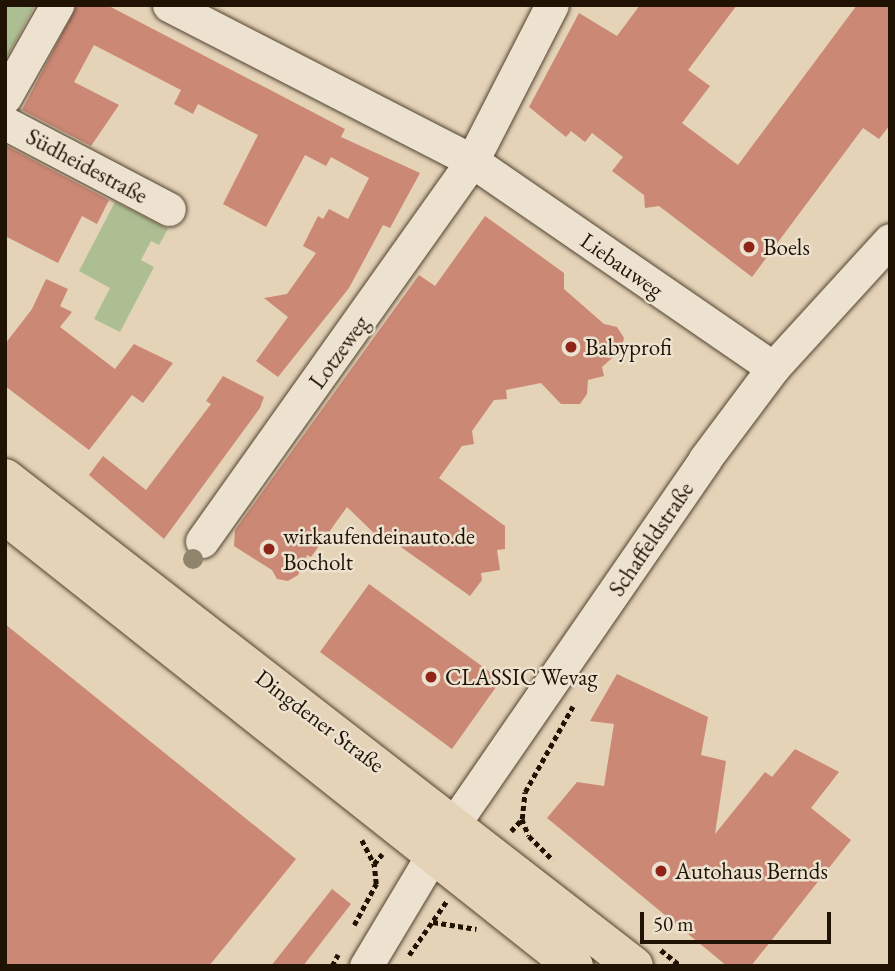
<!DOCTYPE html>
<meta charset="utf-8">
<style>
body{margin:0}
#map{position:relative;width:895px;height:971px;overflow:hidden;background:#e4d3b7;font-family:"EB Garamond",serif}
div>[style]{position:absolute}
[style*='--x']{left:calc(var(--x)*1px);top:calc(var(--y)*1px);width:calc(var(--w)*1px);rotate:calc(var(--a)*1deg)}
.green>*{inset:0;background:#aebe93}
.building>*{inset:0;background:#cb8875}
.path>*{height:4.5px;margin-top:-2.25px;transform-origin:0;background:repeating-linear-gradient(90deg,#211303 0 5px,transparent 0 8.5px)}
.roads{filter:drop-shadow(0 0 2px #524330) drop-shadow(0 0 2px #524330)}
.minor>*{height:33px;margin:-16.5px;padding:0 16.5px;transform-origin:16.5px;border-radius:16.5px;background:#ede2d0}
.major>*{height:38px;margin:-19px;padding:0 19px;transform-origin:19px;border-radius:19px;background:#e4d3b7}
.trees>*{width:20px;height:20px;margin:-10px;border-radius:50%;background:#90856c}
.dots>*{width:19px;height:19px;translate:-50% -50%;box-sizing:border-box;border:4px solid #ede2d0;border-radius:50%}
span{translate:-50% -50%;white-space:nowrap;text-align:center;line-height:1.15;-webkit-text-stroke:5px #ede2d0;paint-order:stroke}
.street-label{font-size:23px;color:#211303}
.poi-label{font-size:23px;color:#211303}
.left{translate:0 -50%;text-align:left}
.frame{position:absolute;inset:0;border:7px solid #211303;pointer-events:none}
.scale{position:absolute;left:640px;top:912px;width:191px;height:32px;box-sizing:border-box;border:4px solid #211303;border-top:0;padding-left:9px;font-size:21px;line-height:24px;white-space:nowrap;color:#211303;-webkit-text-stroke:5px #ede2d0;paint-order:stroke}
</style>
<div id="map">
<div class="green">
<div style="clip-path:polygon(5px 5px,35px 5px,5px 61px)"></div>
<div style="clip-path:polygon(115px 202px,168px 229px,159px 245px,151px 241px,141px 260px,154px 267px,120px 332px,94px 319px,110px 288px,79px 271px)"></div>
</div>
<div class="building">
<div style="clip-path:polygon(77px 5px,107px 5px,345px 129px,341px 137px,420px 173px,390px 228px,383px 225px,349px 288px,278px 377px,256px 361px,288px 317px,264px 298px,287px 294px,316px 253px,303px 246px,318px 216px,323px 219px,329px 209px,348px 219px,369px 178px,331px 157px,326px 166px,305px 155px,266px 227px,223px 204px,258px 135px,198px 104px,193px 114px,174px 104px,181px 90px,94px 45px,74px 82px,119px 105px,91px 146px,22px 110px)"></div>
<div style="clip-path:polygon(640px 5px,737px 5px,688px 70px,710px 86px,682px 123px,738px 165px,857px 5px,890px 5px,890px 125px,879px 139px,863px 128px,752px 277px,659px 206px,645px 208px,644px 195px,612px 171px,623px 157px,592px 133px,585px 142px,571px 131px,566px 137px,529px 107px,579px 13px,617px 36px)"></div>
<div style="clip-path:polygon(5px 145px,109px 200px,97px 224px,82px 216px,58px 263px,5px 236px)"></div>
<div style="clip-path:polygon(485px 216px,564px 273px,564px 289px,604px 324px,617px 327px,624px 338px,621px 350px,602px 367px,604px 376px,588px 380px,587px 394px,580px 404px,561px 404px,541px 383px,506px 390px,507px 399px,494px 400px,472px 431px,474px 444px,462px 446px,439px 478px,505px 526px,505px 549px,497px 550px,500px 570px,481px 573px,482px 580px,470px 596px,384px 535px,377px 536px,347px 507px,311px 557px,307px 555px,298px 575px,288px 581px,277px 579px,272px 570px,234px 546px,235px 530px,419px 275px,435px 286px)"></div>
<div style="clip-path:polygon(46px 279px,68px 289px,60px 306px,72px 312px,60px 327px,115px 369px,134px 344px,173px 363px,143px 403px,132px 395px,89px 450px,5px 386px,5px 344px,32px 309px)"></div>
<div style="clip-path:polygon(223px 376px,264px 397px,260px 408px,164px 539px,89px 475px,103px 456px,146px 490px,211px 404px,206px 401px)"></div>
<div style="clip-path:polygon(369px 584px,501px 680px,452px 749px,320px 652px)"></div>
<div style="clip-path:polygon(5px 624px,296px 859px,209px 966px,5px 966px)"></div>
<div style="clip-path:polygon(617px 674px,708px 717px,701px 755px,726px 761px,715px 834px,765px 772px,772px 777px,795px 749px,839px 772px,811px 808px,851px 840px,751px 966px,727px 966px,547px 818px,577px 782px,604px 786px,614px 724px,590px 721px)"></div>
<div style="clip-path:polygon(332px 889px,351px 904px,303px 966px,271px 966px)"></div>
</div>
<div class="path">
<div style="--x:522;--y:819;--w:18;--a:68"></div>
<div style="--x:529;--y:836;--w:34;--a:45"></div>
<div style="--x:511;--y:831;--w:16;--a:-47"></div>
<div style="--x:522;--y:819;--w:27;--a:-84"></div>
<div style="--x:525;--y:792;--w:98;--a:-60.8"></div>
<div style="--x:362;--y:840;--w:27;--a:63"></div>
<div style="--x:433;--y:922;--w:44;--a:9.2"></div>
<div style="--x:354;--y:925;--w:47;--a:-61.8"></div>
<div style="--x:376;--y:884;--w:20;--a:-96"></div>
<div style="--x:374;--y:864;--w:13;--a:-51"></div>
<div style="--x:661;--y:950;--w:26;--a:39"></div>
<div style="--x:409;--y:955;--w:65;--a:-55.1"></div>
<div style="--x:332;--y:966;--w:13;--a:-63"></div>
</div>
<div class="roads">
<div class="minor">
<div style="--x:169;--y:5;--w:341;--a:27.2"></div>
<div style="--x:472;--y:161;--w:365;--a:34.5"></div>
<div style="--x:5;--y:97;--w:106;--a:-60.5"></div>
<div style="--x:5;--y:123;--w:185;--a:27.7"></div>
<div style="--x:202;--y:541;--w:466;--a:-54.6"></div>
<div style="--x:472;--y:161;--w:175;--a:-62.9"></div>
<div style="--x:366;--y:966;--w:131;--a:-59.1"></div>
<div style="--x:433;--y:854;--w:480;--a:-55.4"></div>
<div style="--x:705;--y:459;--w:114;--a:-53.2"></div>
<div style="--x:773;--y:368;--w:173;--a:-47.6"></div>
</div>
<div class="major">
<div style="--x:5;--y:478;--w:796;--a:37.81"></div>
<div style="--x:5;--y:515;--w:726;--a:38.4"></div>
</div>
</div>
<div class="trees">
<div style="left:193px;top:559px"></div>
</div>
<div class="dots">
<div style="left:749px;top:247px;background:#8f2418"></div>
<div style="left:571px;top:347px;background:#8f2418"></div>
<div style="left:269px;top:549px;background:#8f2418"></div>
<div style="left:431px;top:677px;background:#8f2418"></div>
<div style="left:661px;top:871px;background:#8f2418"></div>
</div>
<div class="street-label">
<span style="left:87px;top:166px;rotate:28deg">Südheidestraße</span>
<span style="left:622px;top:265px;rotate:35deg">Liebauweg</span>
<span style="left:339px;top:352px;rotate:-54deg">Lotzeweg</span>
<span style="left:651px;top:539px;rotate:-56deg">Schaffeldstraße</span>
<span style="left:320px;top:721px;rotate:37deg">Dingdener Straße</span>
</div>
<div class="poi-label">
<span class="left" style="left:763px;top:247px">Boels</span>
<span class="left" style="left:585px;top:347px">Babyprofi</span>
<span class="left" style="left:283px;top:549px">wirkaufendeinauto.de<br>Bocholt</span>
<span class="left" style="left:445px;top:677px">CLASSIC Wevag</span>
<span class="left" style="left:675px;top:871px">Autohaus Bernds</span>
</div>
<div class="frame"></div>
<div class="scale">50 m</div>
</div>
